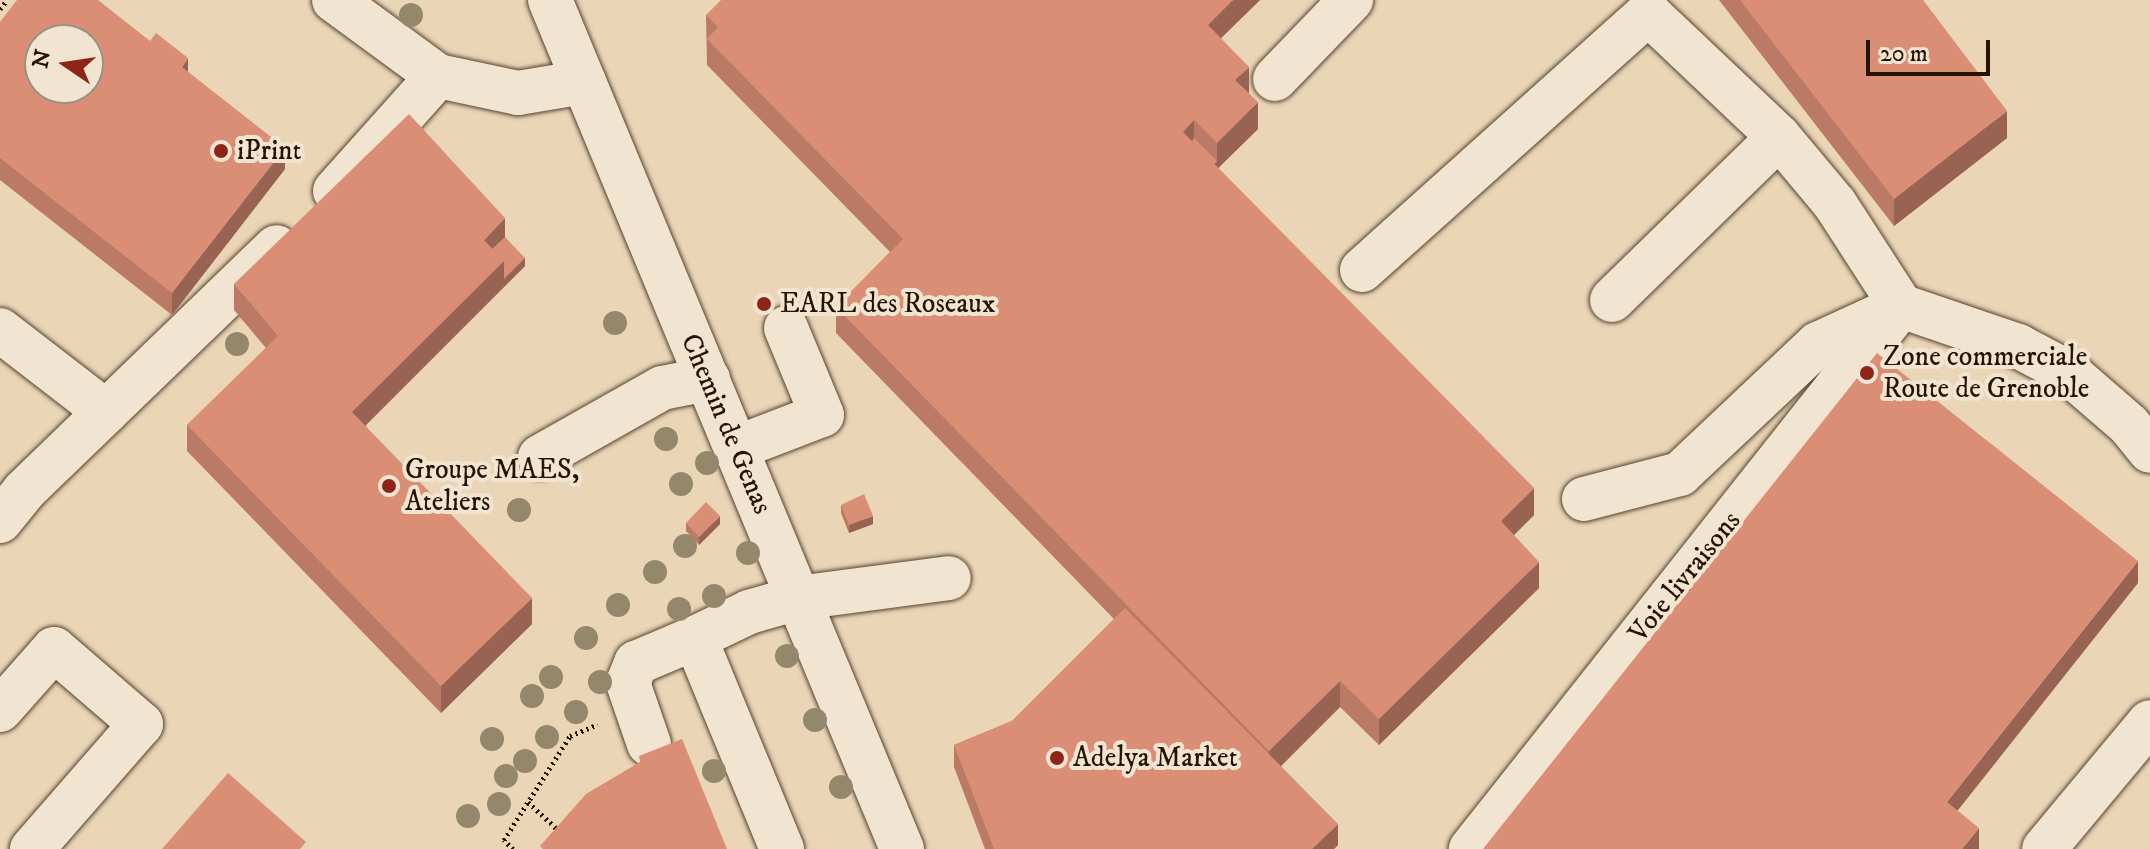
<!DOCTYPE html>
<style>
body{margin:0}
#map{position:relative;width:2150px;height:849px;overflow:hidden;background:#ead5b7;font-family:"IM FELL DW Pica",serif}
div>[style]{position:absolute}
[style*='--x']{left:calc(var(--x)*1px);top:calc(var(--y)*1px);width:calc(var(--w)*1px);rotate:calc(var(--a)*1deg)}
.path>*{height:5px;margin-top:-2.5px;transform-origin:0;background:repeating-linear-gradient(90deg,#261403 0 2px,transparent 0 6px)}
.roads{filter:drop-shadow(0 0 2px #574430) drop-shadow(0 0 2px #574430)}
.minor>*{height:44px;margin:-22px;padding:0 22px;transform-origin:22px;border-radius:22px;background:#f1e4d0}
.trees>*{width:24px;height:24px;margin:-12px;border-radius:50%;background:#95876c}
.wall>*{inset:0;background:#bb7a65}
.shaded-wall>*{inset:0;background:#986352}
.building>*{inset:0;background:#d98e75}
.dots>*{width:22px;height:22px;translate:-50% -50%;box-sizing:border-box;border:4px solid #f1e4d0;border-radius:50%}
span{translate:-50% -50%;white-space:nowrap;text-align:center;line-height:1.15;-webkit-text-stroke:8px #f1e4d0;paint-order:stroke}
.poi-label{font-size:28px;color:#261403}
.left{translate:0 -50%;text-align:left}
.street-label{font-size:28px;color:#261403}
.north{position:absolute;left:24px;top:24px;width:80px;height:80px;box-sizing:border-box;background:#f1e4d0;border:2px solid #a0917e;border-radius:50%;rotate:283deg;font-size:22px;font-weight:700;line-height:32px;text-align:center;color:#261403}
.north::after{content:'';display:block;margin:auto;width:28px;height:36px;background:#8f2418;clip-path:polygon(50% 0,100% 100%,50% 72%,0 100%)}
.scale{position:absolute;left:1866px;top:40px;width:124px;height:36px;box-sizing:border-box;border:4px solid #261403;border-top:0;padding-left:10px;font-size:24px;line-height:28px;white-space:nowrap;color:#261403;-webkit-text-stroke:6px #f1e4d0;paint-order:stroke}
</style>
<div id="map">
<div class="path">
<div style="--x:0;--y:9;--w:11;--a:-52"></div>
<div style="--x:528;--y:802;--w:38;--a:43"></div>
<div style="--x:513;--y:849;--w:13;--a:-135"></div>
<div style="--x:504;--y:840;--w:123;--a:-57.6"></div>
<div style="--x:570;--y:736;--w:30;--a:-23"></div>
</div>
<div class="roads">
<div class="minor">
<div style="--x:334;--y:0;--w:129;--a:36.2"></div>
<div style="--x:438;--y:76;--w:82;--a:12"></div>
<div style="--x:518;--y:93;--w:67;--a:-9.5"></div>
<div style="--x:550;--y:0;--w:919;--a:67.48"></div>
<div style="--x:1275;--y:79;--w:110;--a:-46.1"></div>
<div style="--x:335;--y:191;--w:154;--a:-48.2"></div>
<div style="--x:1362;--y:270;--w:385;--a:-41.9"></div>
<div style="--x:1648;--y:13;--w:180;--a:43.4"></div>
<div style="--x:1779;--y:137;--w:87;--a:50.1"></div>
<div style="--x:1835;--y:204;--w:121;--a:57.1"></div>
<div style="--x:1901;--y:306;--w:693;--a:128.38"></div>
<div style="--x:1612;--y:300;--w:233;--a:-44.3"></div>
<div style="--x:0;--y:330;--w:134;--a:37.7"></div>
<div style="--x:736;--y:448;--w:92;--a:-21"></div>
<div style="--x:822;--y:415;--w:94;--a:-112.5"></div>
<div style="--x:540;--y:457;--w:140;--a:-29.5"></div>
<div style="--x:662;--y:388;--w:47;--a:-11.1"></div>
<div style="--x:1584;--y:499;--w:99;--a:-14.6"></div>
<div style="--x:1680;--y:474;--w:190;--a:-43.3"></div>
<div style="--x:1818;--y:344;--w:91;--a:-24.6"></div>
<div style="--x:1901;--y:306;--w:124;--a:18.9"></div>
<div style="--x:2018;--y:346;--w:58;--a:27.9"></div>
<div style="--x:2069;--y:373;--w:79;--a:40.9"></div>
<div style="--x:2129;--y:425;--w:33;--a:51"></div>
<div style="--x:0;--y:521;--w:38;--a:-51"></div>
<div style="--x:24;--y:491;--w:351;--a:-44"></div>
<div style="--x:0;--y:710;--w:81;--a:-48.5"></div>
<div style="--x:54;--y:649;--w:115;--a:40.8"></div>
<div style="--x:141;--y:724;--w:166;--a:131.1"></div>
<div style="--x:649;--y:744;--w:65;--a:-109"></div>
<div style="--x:628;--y:683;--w:22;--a:-68"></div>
<div style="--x:636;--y:663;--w:64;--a:-23"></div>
<div style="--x:782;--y:849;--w:228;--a:-112.4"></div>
<div style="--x:695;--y:638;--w:60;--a:-25.7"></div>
<div style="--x:749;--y:612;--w:51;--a:-15.9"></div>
<div style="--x:798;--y:598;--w:152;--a:-7.5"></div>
<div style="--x:2044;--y:849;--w:165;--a:-50.2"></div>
</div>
</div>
<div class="trees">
<div style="left:411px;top:15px"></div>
<div style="left:615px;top:323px"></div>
<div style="left:237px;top:344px"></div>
<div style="left:666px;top:439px"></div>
<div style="left:707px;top:463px"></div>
<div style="left:681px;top:484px"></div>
<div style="left:519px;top:510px"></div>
<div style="left:685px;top:546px"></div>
<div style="left:748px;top:553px"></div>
<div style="left:655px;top:572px"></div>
<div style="left:714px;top:596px"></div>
<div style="left:618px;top:605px"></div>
<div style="left:679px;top:609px"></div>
<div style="left:586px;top:638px"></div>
<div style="left:787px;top:656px"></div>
<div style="left:551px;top:677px"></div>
<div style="left:600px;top:682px"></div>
<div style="left:532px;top:696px"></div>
<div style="left:576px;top:712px"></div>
<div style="left:815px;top:720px"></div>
<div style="left:547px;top:737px"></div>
<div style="left:492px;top:739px"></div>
<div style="left:525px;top:761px"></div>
<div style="left:714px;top:771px"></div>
<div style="left:506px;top:776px"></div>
<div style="left:841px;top:787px"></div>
<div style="left:499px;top:804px"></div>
<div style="left:468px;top:816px"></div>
</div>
<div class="wall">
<div style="clip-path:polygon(1260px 0,1221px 38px,1249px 93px,1258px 129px,1218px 168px,1534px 515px,1514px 535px,1539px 588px,1379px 745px,1340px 707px,1281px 766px,1338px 845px,1334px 849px,985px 849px,954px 767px,954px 745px,1012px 721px,1114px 619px,836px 333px,836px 307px,890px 252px,707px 65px,706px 15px)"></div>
<div style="clip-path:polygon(1719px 0,1923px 0,2007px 138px,1894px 226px)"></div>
<div style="clip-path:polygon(0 22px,188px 72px,285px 169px,172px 315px,0 180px)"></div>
<div style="clip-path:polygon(505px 237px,525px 266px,365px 426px,532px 624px,441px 713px,187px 451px,187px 425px,266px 348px,234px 310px,234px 284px)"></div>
<div style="clip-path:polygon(841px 505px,873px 524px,849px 533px,841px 513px)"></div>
<div style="clip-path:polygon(686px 523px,720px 524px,699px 545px,686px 531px)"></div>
</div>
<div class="shaded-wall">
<div style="clip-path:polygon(1233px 0,1260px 0,1208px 51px,1208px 25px)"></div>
<div style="clip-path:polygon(188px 58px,188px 80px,182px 67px)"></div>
<div style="clip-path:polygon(1249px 67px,1249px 93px,1235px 80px)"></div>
<div style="clip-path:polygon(1258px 102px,1258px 129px,1205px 181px,1205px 173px,1217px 161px,1217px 143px)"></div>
<div style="clip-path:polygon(2007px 111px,2007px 138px,1894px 226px,1894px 199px)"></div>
<div style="clip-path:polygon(1194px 120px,1194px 147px,1183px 132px)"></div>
<div style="clip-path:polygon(285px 148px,285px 169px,172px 315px,172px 293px)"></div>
<div style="clip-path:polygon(505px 218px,505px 245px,488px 263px,484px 240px)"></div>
<div style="clip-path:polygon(525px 258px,525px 266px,352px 439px,352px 412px,504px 261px)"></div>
<div style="clip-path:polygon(1534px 488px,1534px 515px,1501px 548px,1501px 521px)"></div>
<div style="clip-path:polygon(720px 516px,720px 524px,699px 545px,699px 537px)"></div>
<div style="clip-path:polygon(873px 516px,873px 524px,849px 533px,849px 525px)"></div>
<div style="clip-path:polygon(2138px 561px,2138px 583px,1947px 824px,1947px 802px)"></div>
<div style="clip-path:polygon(1539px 562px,1539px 588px,1379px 745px,1379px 719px)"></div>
<div style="clip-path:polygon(532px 598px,532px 624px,441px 713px,441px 686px)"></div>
<div style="clip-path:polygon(1340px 681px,1340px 707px,1269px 778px,1269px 751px)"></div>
<div style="clip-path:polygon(1338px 824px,1338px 845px,1334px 849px,1312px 849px)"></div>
<div style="clip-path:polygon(1979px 828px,1979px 849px,1962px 849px)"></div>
</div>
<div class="building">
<div style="clip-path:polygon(evenodd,17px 0,98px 0,150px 41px,156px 33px,188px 58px,182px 67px,285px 148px,172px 293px,0 158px,0 22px,17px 0,40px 40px,88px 40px,88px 88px,40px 88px,40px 40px)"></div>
<div style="clip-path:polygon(721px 0,1233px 0,1208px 25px,1249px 67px,1235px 80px,1258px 102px,1217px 143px,1194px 120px,1183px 132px,1534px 488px,1501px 521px,1539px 562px,1379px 719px,1340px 681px,1269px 751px,836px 307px,903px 239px,707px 39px,718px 27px,706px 15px)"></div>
<div style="clip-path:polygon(1740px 0,1923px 0,2007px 111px,1894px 199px)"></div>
<div style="clip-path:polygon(409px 114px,505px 218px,484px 240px,504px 261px,352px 412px,532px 598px,441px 686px,187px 425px,278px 336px,234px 284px)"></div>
<div style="clip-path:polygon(1194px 138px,1217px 161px,1214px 164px,1192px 141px)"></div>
<div style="clip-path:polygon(505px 237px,525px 258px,504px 279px,504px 261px,492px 249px)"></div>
<div style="clip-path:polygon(1877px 353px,2138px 561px,1947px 802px,1979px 828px,1962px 849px,1483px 849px)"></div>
<div style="clip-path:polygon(864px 494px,873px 516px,849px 525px,841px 505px)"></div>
<div style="clip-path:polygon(706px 502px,720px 516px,699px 537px,686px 523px)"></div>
<div style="clip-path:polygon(1125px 608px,1338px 824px,1312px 849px,994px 849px,954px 745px,1012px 721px)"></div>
<div style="clip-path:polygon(682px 739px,727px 849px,543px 849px,540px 846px,586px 794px,640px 762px,639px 756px)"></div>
<div style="clip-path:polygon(228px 773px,306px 842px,300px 849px,162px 849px)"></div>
</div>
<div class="dots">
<div style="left:221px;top:151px;background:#8f2418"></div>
<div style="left:764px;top:304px;background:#8f2418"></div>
<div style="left:1867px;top:373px;background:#8f2418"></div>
<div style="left:389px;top:486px;background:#8f2418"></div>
<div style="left:1057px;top:758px;background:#8f2418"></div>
</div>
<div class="poi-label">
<span class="left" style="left:237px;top:151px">iPrint</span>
<span class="left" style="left:780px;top:304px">EARL des Roseaux</span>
<span class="left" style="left:1883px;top:373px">Zone commerciale<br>Route de Grenoble</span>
<span class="left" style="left:405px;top:486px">Groupe MAES,<br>Ateliers</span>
<span class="left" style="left:1073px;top:758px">Adelya Market</span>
</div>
<div class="street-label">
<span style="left:726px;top:424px;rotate:67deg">Chemin de Genas</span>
<span style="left:1685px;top:577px;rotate:-51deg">Voie livraisons</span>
</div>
<div class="north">N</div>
<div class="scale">20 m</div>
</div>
